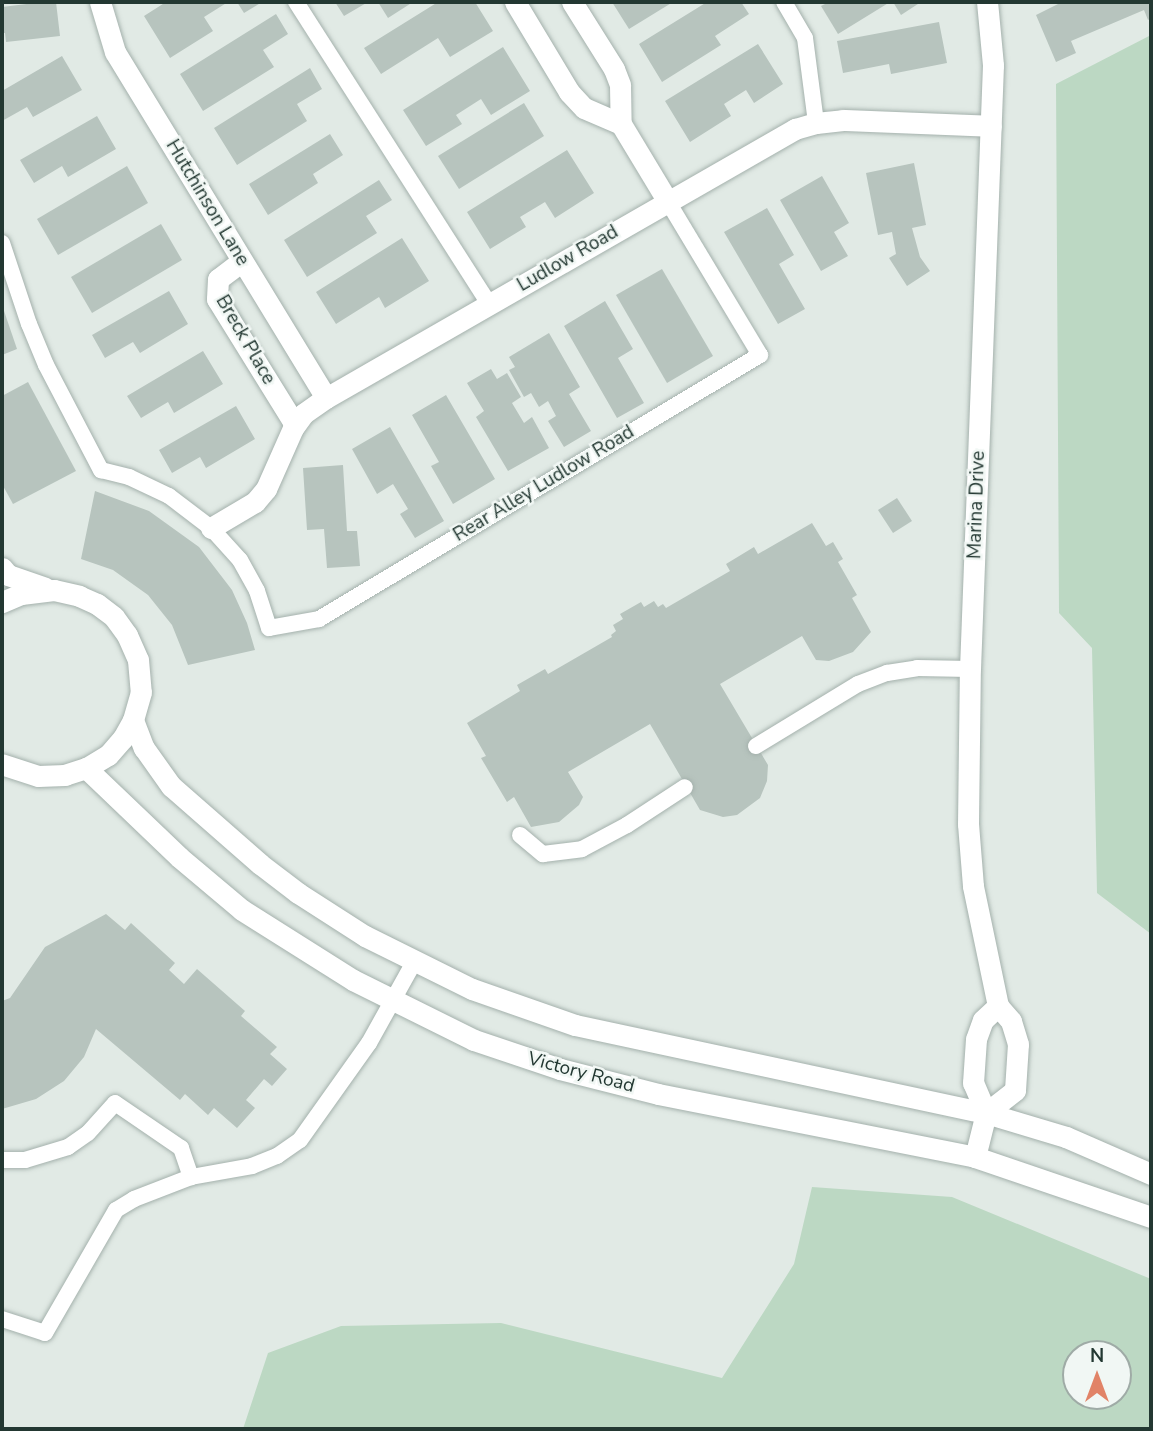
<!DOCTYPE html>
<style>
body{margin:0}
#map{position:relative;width:1153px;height:1431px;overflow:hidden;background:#e1eae5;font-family:"Nunito Sans",sans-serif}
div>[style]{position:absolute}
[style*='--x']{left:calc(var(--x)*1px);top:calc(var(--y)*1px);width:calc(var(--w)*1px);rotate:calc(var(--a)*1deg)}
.green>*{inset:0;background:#bcd8c3}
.building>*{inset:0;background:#b7c4be}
.roads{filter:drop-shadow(0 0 2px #a4b1ac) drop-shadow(0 0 2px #a4b1ac)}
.service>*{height:16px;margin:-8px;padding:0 8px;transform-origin:8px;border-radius:8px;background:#fff}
.minor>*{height:21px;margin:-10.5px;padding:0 10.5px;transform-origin:10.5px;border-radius:10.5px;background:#fff}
span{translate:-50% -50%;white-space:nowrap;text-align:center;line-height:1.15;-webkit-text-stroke:5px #f1f7f4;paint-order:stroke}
.street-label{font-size:19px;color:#233832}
.frame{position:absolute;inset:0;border:4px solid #233832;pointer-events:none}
.north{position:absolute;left:1062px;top:1340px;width:70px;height:70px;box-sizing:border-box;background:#f1f7f4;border:2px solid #9faba6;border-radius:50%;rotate:0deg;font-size:19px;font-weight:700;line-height:28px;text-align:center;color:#233832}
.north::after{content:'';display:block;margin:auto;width:24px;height:32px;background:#e18367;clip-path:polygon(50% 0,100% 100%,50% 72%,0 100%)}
</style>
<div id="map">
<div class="green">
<div style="clip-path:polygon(1151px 35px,1151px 934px,1097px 893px,1092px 648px,1059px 613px,1056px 84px)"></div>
<div style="clip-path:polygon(evenodd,812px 1187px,952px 1197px,1151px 1279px,1151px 1429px,243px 1429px,268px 1353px,341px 1326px,501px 1323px,722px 1378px,794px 1264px,812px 1187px,1076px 1354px,1118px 1354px,1118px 1396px,1076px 1396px,1076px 1354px)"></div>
</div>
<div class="building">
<div style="clip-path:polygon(43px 2px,56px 2px,60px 36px,6px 42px,5px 33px,2px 33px,2px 7px)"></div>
<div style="clip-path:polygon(166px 2px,228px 2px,204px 17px,213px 31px,170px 58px,144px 16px)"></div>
<div style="clip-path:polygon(237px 2px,262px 2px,244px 13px)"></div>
<div style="clip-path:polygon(335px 2px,368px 2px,344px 16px)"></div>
<div style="clip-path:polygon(378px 2px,413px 2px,388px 18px)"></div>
<div style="clip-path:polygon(438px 2px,475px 2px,493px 31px,450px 57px,438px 38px,381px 74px,364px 48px)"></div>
<div style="clip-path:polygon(612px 2px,673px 2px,629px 29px)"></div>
<div style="clip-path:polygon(707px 2px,741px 2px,749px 14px,715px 36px,721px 45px,662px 82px,639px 44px)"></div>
<div style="clip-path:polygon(829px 2px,890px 2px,838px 34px,821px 6px)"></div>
<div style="clip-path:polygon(893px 2px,921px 2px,901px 15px)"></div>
<div style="clip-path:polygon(1062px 2px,1151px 2px,1151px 18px,1148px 20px,1144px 10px,1071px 41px,1076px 53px,1056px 62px,1036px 15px)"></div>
<div style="clip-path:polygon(276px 14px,288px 34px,263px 50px,274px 67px,203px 111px,180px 74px)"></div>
<div style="clip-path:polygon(939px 22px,947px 63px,891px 74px,889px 64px,843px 73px,837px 41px)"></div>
<div style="clip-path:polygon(758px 44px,783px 84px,754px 103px,746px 90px,724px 104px,731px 116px,690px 142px,665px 101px)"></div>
<div style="clip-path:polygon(503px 47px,530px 91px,491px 115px,481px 99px,456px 115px,462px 124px,426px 146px,403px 110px)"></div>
<div style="clip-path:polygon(62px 56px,82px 90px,33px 117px,27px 107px,2px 121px,2px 91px)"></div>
<div style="clip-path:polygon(310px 68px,322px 89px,297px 104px,307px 121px,237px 165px,214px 128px)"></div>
<div style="clip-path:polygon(524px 103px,544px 136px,459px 189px,438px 156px)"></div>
<div style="clip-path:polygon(97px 116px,116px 149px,68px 177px,62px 166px,34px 183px,20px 160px)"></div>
<div style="clip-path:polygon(330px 134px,343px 155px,313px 174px,318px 183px,268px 215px,249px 184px)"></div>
<div style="clip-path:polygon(567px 150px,594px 193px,555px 218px,545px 202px,520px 217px,526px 227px,490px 249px,467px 212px)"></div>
<div style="clip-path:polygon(914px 163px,926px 225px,912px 228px,920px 257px,930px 271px,907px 286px,889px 258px,896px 254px,892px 232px,878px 235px,866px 173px)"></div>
<div style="clip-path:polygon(127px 166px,148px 203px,58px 255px,37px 219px)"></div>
<div style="clip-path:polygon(822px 176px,849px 223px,834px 232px,848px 256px,821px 271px,780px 200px)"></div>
<div style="clip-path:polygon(379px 180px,392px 200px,366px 216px,377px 233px,307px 277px,284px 240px)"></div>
<div style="clip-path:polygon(767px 208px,794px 255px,779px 264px,805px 309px,778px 324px,724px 232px)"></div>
<div style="clip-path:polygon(161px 224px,182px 260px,92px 313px,71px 277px)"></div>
<div style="clip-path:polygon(402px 238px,429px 281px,385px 308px,379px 297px,336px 324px,316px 292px)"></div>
<div style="clip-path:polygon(662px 269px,713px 356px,667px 383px,616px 295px)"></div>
<div style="clip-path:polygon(169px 291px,188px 324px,140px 353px,133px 342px,105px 358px,92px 335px)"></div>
<div style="clip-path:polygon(605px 301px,633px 349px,618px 358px,644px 403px,617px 418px,564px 326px)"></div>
<div style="clip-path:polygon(2px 305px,17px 349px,2px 355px)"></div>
<div style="clip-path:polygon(549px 333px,580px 387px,569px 394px,591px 431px,564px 447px,548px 421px,556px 416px,548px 401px,539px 407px,531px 393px,524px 397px,509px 370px,515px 367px,509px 357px)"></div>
<div style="clip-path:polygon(203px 351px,223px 384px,174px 413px,168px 402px,141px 418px,127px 396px)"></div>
<div style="clip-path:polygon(491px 369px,497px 379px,507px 373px,521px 397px,512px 403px,524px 423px,532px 417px,549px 448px,508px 471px,476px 417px,484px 411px,467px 383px)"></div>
<div style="clip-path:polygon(28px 382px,76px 471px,13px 504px,2px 484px,2px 396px)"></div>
<div style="clip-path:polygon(446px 395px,495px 479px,453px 504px,431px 466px,439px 462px,412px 415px)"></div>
<div style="clip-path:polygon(236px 406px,255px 439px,206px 468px,200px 457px,172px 473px,159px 450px)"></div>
<div style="clip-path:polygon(390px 427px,444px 521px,415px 538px,400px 514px,408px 509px,393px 484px,377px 494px,352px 449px)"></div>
<div style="clip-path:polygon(343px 465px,347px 531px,357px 531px,360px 566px,327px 568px,324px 529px,307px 530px,303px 468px)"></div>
<div style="clip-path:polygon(95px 491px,149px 511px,199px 547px,232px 590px,247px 623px,255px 650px,188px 665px,172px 625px,148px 595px,113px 570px,81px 559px)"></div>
<div style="clip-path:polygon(897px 498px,912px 521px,893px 533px,878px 510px)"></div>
<div style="clip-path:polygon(812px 523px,826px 546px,833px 542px,843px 559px,838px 562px,857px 595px,852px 598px,871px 632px,853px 652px,829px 661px,816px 660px,802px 636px,720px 684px,768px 765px,767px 781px,760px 798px,737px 815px,723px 817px,700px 810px,650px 724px,568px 772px,583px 797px,579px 805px,559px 822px,531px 827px,514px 797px,507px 802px,481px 758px,486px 756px,467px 723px,520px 691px,517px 685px,545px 669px,548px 674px,612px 637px,611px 635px,616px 631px,613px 625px,623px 619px,620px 614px,641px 602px,644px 607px,654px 601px,658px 607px,663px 604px,666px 608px,730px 571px,726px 564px,754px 547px,758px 554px)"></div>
<div style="clip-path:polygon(106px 914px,125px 930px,131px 923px,175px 963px,169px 970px,184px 984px,197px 969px,245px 1011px,241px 1016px,277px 1047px,270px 1054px,287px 1069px,272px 1086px,264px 1079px,246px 1100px,255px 1108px,237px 1128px,214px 1108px,208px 1115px,185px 1094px,180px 1100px,96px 1029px,84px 1057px,64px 1081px,36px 1099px,2px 1109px,2px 1001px,10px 998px,45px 947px)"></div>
</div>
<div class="roads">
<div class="service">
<div style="--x:296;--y:2;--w:358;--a:57.4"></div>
<div style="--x:784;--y:2;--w:42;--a:59.7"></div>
<div style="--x:805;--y:38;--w:86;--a:82.6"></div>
<div style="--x:2;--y:243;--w:85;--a:71.6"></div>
<div style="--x:29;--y:324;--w:44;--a:67.5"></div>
<div style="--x:46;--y:365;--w:119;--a:62.4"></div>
<div style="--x:101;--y:470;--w:29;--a:14"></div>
<div style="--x:129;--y:477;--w:44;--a:25.4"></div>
<div style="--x:169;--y:496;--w:53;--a:37.3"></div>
<div style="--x:211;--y:528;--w:43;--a:47.8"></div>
<div style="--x:240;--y:560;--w:35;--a:61"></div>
<div style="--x:257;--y:591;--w:39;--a:72"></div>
<div style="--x:269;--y:628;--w:51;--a:-10.2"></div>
<div style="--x:319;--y:619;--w:514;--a:-30.91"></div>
<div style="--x:760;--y:355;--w:179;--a:-121"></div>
<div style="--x:756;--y:746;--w:119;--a:-31.3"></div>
<div style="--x:858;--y:684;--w:31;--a:-21"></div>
<div style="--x:887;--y:673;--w:30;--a:-9"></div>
<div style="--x:917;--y:668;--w:53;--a:1.1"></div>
<div style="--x:520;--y:835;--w:30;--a:40"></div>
<div style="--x:543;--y:854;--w:39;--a:-7"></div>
<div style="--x:582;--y:849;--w:51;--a:-28.1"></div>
<div style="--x:627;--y:825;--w:69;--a:-33.2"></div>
<div style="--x:2;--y:1160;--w:23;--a:0"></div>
<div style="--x:25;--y:1160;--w:45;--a:-16.8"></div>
<div style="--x:68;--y:1147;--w:24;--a:-35"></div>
<div style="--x:88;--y:1133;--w:40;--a:-48"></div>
<div style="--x:115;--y:1103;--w:80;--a:34.3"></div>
<div style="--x:181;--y:1148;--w:31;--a:71"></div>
<div style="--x:2;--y:1319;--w:45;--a:18"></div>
<div style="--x:45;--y:1333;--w:142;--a:-60"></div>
<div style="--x:116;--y:1210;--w:21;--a:-31"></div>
<div style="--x:134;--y:1199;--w:61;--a:-21.1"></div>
<div style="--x:191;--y:1177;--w:62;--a:-10.2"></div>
<div style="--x:252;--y:1166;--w:27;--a:-22"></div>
<div style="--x:277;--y:1156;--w:28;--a:-35"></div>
<div style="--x:300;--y:1140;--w:119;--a:-54.6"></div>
<div style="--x:369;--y:1043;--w:93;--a:-60.9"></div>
</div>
<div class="minor">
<div style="--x:100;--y:2;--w:52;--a:73.3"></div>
<div style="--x:115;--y:52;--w:405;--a:58.6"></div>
<div style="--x:515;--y:2;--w:105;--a:59"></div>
<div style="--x:569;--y:92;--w:22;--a:47"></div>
<div style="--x:584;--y:108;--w:40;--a:23.4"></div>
<div style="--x:572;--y:2;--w:79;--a:57.9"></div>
<div style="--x:614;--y:69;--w:17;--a:69"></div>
<div style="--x:620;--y:85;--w:39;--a:89"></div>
<div style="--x:621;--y:124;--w:91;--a:58.9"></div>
<div style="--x:242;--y:261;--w:30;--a:143"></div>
<div style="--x:218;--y:279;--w:20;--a:93"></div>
<div style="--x:217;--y:299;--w:148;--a:58.2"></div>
<div style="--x:211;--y:528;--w:51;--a:-30.6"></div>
<div style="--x:255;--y:502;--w:17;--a:-50"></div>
<div style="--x:266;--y:489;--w:67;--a:-66.1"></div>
<div style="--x:293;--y:428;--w:17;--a:-54"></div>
<div style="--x:303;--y:414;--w:28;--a:-35"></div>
<div style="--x:326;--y:398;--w:541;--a:-29.84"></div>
<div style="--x:795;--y:129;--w:22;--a:-16"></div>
<div style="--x:816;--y:123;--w:27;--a:-6"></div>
<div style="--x:843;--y:120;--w:148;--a:2.3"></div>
<div style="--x:2;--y:568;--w:9;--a:49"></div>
<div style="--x:8;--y:575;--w:39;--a:19"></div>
<div style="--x:2;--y:602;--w:21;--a:-23"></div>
<div style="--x:21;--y:594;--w:33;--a:-7"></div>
<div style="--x:54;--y:590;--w:26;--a:13"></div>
<div style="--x:79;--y:596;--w:20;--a:24"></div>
<div style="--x:97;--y:604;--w:21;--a:37"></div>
<div style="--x:114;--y:617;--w:22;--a:54"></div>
<div style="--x:127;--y:635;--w:27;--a:66"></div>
<div style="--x:138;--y:660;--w:32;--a:85"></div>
<div style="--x:141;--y:692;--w:29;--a:106"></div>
<div style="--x:133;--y:720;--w:21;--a:119"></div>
<div style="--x:123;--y:738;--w:23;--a:131"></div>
<div style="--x:108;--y:755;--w:26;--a:149"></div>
<div style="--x:86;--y:768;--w:22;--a:162"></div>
<div style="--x:65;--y:775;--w:27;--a:178"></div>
<div style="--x:38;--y:776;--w:38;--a:-162"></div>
<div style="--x:133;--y:720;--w:30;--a:69"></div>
<div style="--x:144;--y:748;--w:47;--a:54.6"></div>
<div style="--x:171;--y:786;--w:118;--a:41.2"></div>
<div style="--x:260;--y:864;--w:48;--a:37.3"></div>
<div style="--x:298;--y:893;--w:80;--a:32.7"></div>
<div style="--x:365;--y:936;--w:119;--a:26.4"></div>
<div style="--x:472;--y:989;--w:109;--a:19.3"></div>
<div style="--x:575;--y:1025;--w:420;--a:12.1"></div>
<div style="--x:986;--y:1113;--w:84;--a:16.7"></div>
<div style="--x:1066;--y:1137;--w:93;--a:23.5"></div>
<div style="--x:86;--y:768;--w:129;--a:43.7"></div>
<div style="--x:179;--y:857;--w:82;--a:40.1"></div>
<div style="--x:242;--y:910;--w:131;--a:32.2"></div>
<div style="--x:353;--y:980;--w:135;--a:26.4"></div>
<div style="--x:474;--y:1040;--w:91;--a:18.6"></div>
<div style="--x:560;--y:1069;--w:101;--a:14.3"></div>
<div style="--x:658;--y:1094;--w:323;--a:11.2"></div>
<div style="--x:975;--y:1157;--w:186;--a:18.8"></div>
<div style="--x:986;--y:1113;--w:37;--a:-38"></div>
<div style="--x:1015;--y:1090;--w:46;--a:-86.3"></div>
<div style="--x:1018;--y:1044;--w:24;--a:-107"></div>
<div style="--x:1011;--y:1021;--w:20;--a:-131"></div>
<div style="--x:998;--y:1006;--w:123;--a:-101.8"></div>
<div style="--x:973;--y:886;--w:62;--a:-94.6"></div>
<div style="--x:968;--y:824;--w:155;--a:-89.3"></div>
<div style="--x:970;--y:669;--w:604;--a:-87.82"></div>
<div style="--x:993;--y:65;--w:63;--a:-95.4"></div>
<div style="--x:975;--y:1157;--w:45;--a:-76"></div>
<div style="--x:986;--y:1113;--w:33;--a:-113"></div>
<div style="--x:973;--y:1083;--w:44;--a:-86.1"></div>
<div style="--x:976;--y:1039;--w:20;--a:-70"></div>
<div style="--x:983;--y:1020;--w:21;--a:-43"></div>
</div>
</div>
<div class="street-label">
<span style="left:207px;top:203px;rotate:59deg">Hutchinson Lane</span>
<span style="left:568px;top:259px;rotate:-30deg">Ludlow Road</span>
<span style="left:245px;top:340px;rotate:60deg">Breck Place</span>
<span style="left:544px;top:484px;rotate:-31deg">Rear Alley Ludlow Road</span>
<span style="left:977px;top:505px;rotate:-88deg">Marina Drive</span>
<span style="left:581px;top:1073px;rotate:15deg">Victory Road</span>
</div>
<div class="frame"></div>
<div class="north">N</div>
</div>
